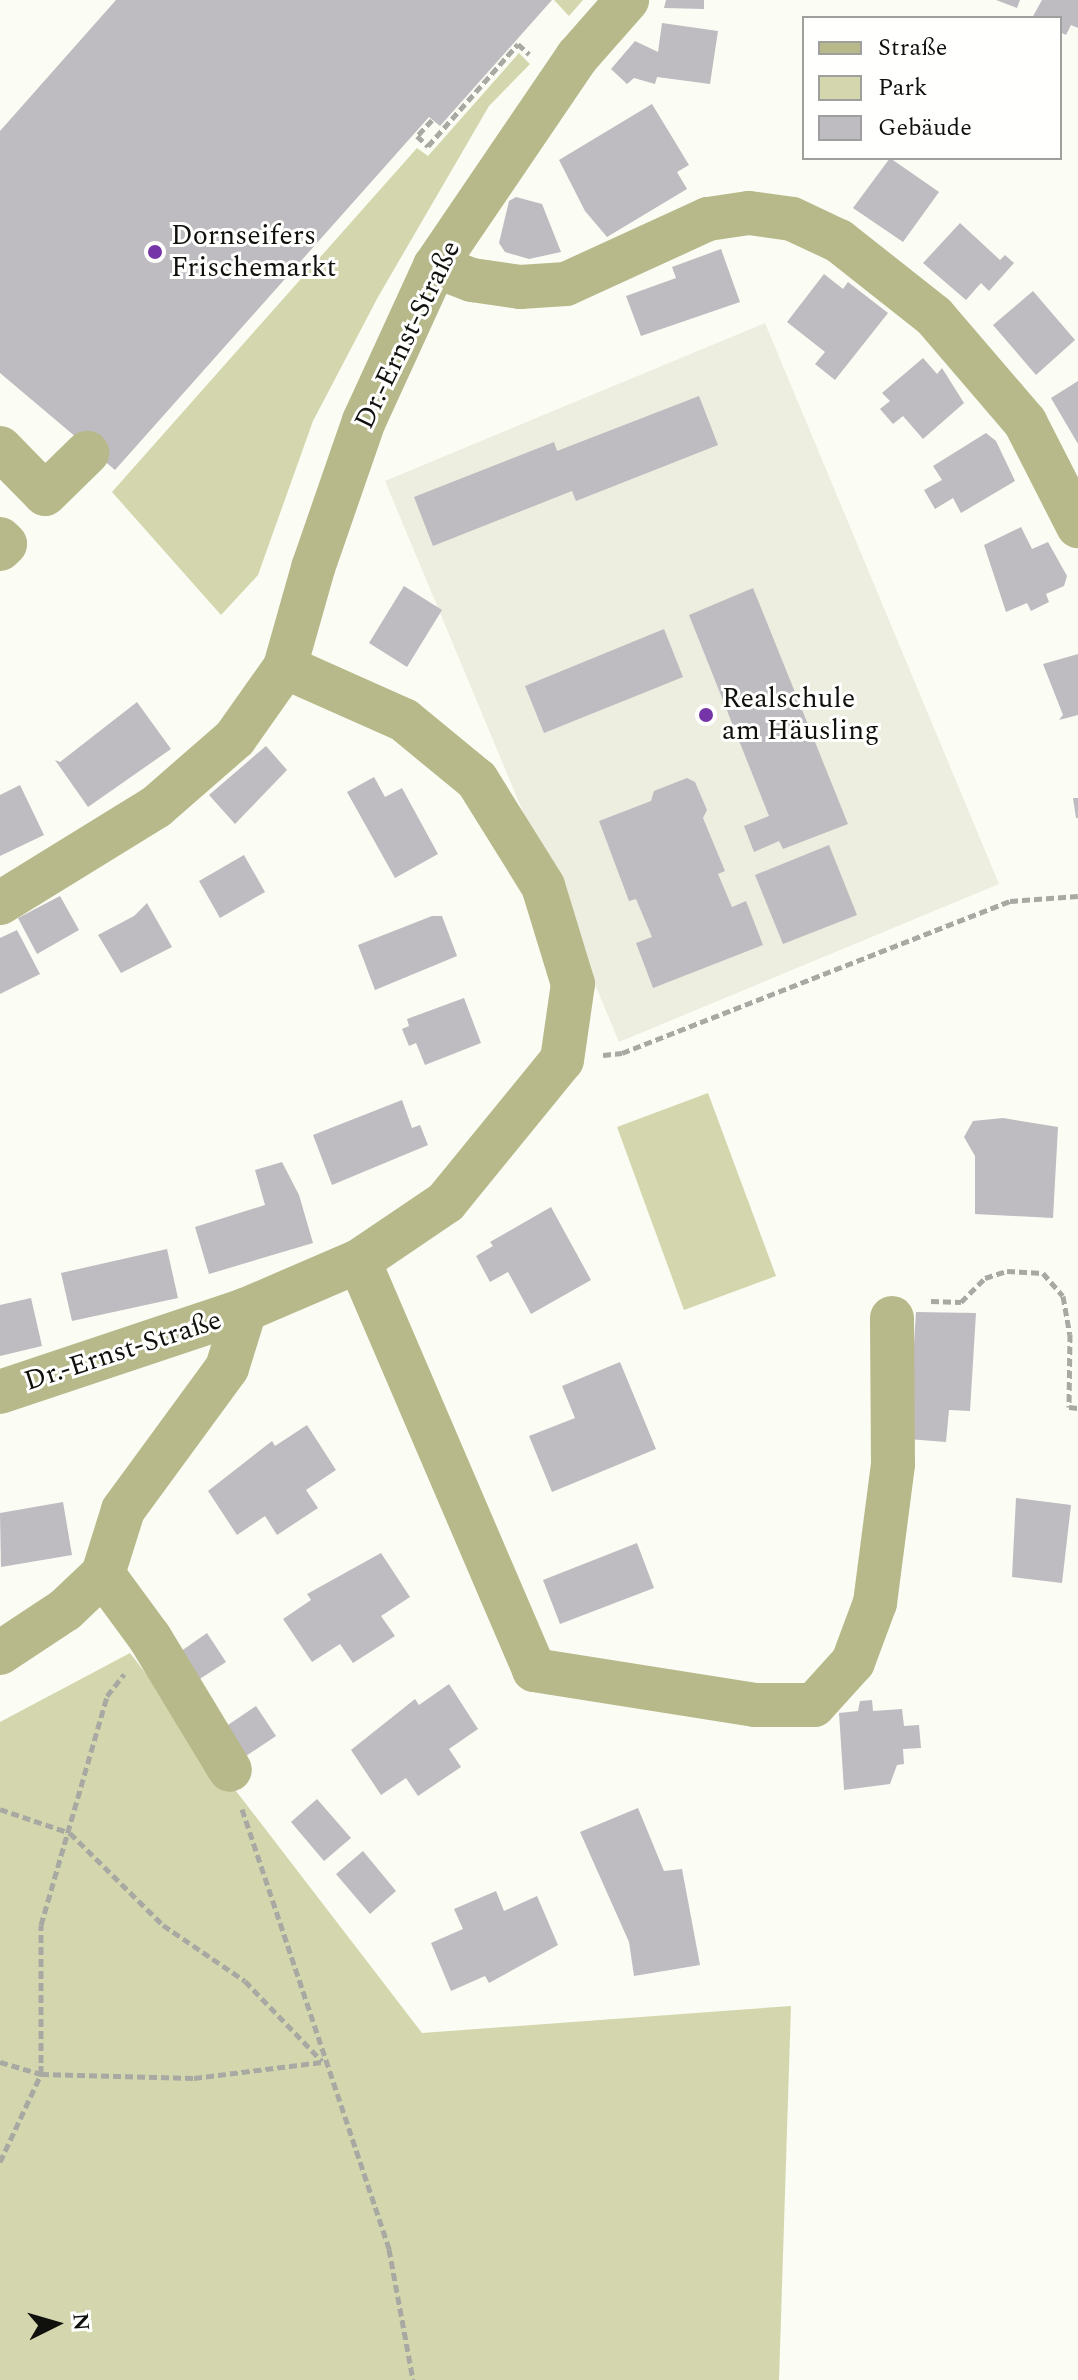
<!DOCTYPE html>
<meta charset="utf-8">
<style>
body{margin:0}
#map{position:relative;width:1078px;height:2380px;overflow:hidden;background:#fbfcf4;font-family:Spectral,serif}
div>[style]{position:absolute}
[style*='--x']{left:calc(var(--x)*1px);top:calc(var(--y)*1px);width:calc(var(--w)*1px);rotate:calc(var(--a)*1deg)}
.built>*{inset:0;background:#edeee0}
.green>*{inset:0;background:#d4d7ad}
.building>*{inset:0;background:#bebbc1}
.path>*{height:5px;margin-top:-2.5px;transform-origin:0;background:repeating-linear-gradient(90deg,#a8a9a2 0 8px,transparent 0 12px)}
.minor>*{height:44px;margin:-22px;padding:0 22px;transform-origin:22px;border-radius:22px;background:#b7b98a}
.dots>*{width:22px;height:22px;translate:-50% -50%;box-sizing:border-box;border:4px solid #fffffe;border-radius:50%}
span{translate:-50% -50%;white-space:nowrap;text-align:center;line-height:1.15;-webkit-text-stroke:6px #fffffe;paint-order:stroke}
.poi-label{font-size:28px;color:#10100d}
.left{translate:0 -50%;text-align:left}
.street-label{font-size:28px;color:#10100d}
.legend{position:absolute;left:802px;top:16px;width:260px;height:144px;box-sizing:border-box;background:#fffffe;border:2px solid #9f9f9e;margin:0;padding:10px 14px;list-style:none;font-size:24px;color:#10100d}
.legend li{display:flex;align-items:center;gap:16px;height:40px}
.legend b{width:40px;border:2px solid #9f9f9e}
.north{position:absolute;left:16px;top:2284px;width:80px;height:80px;-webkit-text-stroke:6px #fffffe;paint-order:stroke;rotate:85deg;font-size:22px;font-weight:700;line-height:32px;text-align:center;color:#10100d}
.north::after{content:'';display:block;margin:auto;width:28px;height:36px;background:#10100d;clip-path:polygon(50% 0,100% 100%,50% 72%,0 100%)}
</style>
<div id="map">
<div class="built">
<div style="clip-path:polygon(765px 323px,999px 884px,619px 1042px,385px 481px)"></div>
</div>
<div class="green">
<div style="clip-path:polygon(554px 0,583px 0,569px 16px)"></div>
<div style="clip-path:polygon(519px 53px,530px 64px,489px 106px,378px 297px,313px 421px,258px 575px,221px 615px,112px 492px,417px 148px,428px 156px)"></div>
<div style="clip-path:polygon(708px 1093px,776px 1276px,684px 1310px,617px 1127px)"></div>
<div style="clip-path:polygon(130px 1653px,422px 2033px,791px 2006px,779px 2380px,0 2380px,0 1722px)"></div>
</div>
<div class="building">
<div style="clip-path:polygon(116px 0,552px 0,440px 126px,429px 117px,115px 470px,0 373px,0 131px)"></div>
<div style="clip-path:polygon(666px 0,704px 0,704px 9px,664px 8px)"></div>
<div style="clip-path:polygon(996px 0,1020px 0,1017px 8px)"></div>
<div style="clip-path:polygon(1042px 0,1078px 0,1078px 28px,1071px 25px,1066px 35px,1060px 32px,1060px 18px,1032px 18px)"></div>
<div style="clip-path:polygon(662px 23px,718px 31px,710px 84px,657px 77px,655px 84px,634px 78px,627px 84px,611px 69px,635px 41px,658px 52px)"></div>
<div style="clip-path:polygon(652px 104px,689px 165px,677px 172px,687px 189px,607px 237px,585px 211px,559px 160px)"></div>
<div style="clip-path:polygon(890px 158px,939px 192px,903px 242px,853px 208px)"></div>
<div style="clip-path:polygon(516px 197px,542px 204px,561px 252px,529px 259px,505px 252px,499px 243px,509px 201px)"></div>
<div style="clip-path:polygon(960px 223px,1000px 260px,1005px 255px,1014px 263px,989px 291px,981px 283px,966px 300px,923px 263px)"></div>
<div style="clip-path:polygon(721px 249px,740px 302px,641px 336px,626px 296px,676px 278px,672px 267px)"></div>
<div style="clip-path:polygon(824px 274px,843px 289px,848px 282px,888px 313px,835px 380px,815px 364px,825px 352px,787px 322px)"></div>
<div style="clip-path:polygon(1033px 291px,1075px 340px,1036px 375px,993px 325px)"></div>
<div style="clip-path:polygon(923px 358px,937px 374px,942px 368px,964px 403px,923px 439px,903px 416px,893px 424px,880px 409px,890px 401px,882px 393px)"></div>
<div style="clip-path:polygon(1078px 381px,1078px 444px,1051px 398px)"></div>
<div style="clip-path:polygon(699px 396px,718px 445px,576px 501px,572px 491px,433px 546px,414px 497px,554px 442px,557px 451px)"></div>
<div style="clip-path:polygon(986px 433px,996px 441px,1015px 481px,961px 513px,953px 498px,935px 509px,924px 490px,942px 480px,933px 466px)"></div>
<div style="clip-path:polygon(1021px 527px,1032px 549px,1048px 542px,1067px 576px,1064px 586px,1046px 594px,1049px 602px,1031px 611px,1027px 603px,1006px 612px,984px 545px)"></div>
<div style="clip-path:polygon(404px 586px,442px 610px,407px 667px,369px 643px)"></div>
<div style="clip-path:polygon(753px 588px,848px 824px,783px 849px,779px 841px,754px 852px,744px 826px,769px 816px,689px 615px)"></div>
<div style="clip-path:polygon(664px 629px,683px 677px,544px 733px,525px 686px)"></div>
<div style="clip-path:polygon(1078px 654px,1078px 715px,1059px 720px,1063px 715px,1043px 664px)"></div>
<div style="clip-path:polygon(137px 702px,171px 749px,88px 807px,55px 760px,60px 762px)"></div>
<div style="clip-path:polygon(266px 746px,287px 770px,235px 824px,209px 795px)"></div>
<div style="clip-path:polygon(374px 777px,385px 797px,402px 788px,438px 854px,395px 878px,347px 792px)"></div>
<div style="clip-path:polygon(687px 778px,695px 782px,707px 810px,703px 818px,725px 871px,718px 874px,732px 907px,746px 901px,763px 945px,653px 988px,636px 943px,652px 937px,636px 899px,629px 901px,599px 821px,651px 801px,654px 791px)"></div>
<div style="clip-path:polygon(20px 785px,44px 835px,0 856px,0 795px)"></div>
<div style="clip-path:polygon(1073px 798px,1078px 798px,1078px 818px,1076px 818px)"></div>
<div style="clip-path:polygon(829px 845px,857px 915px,783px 944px,755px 875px)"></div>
<div style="clip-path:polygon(244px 855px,265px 892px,220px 918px,199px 881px)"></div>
<div style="clip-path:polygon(60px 896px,79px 930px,37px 954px,18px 918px)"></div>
<div style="clip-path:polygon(147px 903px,172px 947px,121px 973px,98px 935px,134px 916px)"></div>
<div style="clip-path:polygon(432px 916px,442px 916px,457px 956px,375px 990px,358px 945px)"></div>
<div style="clip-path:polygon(17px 930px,40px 974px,0 994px,0 938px)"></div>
<div style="clip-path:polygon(464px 998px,481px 1043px,425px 1065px,416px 1043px,409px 1046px,402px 1029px,409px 1026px,407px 1019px)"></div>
<div style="clip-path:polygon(402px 1100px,412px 1128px,420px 1125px,428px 1145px,332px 1185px,313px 1135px)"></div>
<div style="clip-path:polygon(1003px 1118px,1058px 1127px,1053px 1218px,975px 1214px,975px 1156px,964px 1137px,973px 1121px)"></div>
<div style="clip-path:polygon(282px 1162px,299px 1195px,313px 1243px,209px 1274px,195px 1227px,265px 1205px,255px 1170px)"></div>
<div style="clip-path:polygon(551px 1207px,591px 1280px,531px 1314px,508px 1272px,490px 1282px,476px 1256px,493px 1246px,490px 1242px)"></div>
<div style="clip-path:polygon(167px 1249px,178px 1298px,72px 1321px,61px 1273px)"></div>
<div style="clip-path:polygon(31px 1298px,42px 1346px,0 1356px,0 1305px)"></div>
<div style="clip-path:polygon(916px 1312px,976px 1313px,970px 1411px,949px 1410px,946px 1442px,908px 1439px)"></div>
<div style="clip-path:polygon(620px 1362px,656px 1449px,552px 1492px,529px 1436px,575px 1418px,562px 1386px)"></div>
<div style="clip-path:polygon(307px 1425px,336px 1470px,306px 1490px,318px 1508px,277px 1535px,265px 1516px,237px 1535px,208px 1491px,272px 1441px,275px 1446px)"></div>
<div style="clip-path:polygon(1016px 1498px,1071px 1505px,1062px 1583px,1012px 1577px)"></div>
<div style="clip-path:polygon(63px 1502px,72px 1555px,1px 1567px,0 1513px)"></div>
<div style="clip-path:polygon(637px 1543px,654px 1588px,560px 1624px,543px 1580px)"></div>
<div style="clip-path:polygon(381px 1553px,410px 1597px,381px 1616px,395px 1636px,353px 1663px,340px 1644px,312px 1662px,283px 1619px,311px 1600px,307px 1594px)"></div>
<div style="clip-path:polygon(207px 1633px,226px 1662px,195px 1682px,177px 1654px)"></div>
<div style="clip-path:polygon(449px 1684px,478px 1729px,449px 1749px,461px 1767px,418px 1796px,406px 1778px,381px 1795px,351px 1750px,415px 1699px,419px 1705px)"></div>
<div style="clip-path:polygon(872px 1700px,873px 1711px,902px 1709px,904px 1726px,919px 1725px,921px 1748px,903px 1749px,904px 1764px,897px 1765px,890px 1784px,844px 1790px,839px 1713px,858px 1711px,860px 1701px)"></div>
<div style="clip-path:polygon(256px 1706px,276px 1736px,246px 1756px,225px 1727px)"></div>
<div style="clip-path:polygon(317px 1799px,351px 1838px,324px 1861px,291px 1822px)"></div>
<div style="clip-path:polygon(638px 1808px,664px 1871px,682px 1869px,700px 1965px,634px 1976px,629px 1942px,580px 1832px)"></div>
<div style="clip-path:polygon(363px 1851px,396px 1891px,370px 1914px,336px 1874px)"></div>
<div style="clip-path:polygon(496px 1891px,504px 1911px,537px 1896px,558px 1945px,489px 1983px,485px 1976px,451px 1991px,431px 1943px,463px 1929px,454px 1909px)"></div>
</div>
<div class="path">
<div style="--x:432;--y:120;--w:22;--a:133"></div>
<div style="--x:417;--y:136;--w:15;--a:42"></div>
<div style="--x:428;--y:146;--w:136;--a:-48.6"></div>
<div style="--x:518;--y:44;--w:15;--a:42"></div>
<div style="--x:603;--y:1055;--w:19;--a:-6"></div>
<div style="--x:622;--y:1053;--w:417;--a:-21.4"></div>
<div style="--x:1010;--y:901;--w:68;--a:-4.2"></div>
<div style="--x:931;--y:1301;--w:30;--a:2"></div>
<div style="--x:961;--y:1302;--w:34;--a:-45"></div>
<div style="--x:985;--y:1278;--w:23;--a:-18"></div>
<div style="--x:1007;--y:1271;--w:36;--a:3"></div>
<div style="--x:1043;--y:1273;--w:30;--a:49"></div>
<div style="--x:1063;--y:1296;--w:39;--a:80"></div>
<div style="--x:1070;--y:1334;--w:73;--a:90.8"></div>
<div style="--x:1069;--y:1407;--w:9;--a:6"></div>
<div style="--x:0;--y:1809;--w:74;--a:18.9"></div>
<div style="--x:70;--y:1833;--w:131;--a:44.7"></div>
<div style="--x:163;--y:1925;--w:99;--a:34.3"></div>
<div style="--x:245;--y:1981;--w:111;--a:46.1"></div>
<div style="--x:242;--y:1809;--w:464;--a:71.5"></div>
<div style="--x:389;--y:2249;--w:133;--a:79.6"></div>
<div style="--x:0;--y:2062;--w:43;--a:16.3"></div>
<div style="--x:41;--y:2074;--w:153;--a:1.5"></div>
<div style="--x:194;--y:2078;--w:129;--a:-7.1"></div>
<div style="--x:0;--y:2162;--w:97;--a:-65"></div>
<div style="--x:41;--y:2074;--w:149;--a:-90"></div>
<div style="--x:41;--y:1925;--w:238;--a:-73.9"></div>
<div style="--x:107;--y:1696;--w:28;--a:-52"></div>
</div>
<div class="minor">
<div style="--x:435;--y:266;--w:40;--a:21"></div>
<div style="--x:472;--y:280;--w:49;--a:8.3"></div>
<div style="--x:520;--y:287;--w:46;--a:-3.7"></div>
<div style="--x:566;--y:284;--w:156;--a:-24.6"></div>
<div style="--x:708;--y:219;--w:41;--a:-8.3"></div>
<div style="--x:749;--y:213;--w:43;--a:7.9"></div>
<div style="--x:792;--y:219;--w:52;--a:25.1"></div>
<div style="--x:839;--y:241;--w:121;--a:38.3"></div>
<div style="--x:934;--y:316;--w:140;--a:49.4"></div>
<div style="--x:1025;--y:422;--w:117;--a:63"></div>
<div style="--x:0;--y:448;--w:64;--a:45.6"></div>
<div style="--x:45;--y:494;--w:59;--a:-44.3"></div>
<div style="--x:0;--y:539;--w:7;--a:45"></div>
<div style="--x:5;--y:544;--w:7;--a:135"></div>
<div style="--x:0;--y:903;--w:183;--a:-31.6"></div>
<div style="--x:156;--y:807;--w:105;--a:-41.1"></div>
<div style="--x:235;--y:738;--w:87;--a:-54.8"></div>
<div style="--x:285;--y:667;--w:103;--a:-74.2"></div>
<div style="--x:313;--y:568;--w:156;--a:-70.9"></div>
<div style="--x:364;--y:421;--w:170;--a:-65.4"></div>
<div style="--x:435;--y:266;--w:253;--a:-55.8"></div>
<div style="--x:577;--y:57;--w:76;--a:-48.7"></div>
<div style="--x:359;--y:1261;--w:445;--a:66.8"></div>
<div style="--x:534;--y:1670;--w:224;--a:9"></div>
<div style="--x:755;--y:1705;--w:59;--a:0"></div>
<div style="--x:814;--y:1705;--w:58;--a:-47.8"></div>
<div style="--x:853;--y:1662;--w:63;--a:-69.6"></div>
<div style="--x:875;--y:1603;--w:140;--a:-82.6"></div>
<div style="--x:893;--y:1464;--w:146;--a:-90.4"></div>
<div style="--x:0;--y:1392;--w:258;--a:-18.5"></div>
<div style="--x:245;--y:1310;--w:124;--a:-23.3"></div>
<div style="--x:359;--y:1261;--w:105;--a:-34.1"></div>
<div style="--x:446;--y:1202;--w:183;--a:-50.8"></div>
<div style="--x:562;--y:1060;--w:77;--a:-81.8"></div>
<div style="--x:573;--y:984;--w:102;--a:-107"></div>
<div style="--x:543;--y:886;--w:125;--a:-121.9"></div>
<div style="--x:477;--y:780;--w:94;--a:-140.6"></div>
<div style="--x:404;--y:720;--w:130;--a:-156"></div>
<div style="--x:103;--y:1574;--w:79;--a:53.7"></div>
<div style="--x:150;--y:1638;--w:154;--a:58.8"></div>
<div style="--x:0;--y:1653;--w:78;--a:-33.5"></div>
<div style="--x:65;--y:1610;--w:52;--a:-43.5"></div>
<div style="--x:103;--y:1574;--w:67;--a:-72.6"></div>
<div style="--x:123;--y:1510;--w:176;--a:-53.8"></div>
<div style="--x:227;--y:1368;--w:61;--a:-72.8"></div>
</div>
<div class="dots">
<div style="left:155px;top:252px;background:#7535a9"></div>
<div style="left:706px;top:715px;background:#7535a9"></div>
</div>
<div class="poi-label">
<span class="left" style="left:171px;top:252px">Dornseifers<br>Frischemarkt</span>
<span class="left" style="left:722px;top:715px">Realschule<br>am Häusling</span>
</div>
<div class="street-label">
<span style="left:408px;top:335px;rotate:-64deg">Dr.-Ernst-Straße</span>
<span style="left:123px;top:1351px;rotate:-18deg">Dr.-Ernst-Straße</span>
</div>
<ul class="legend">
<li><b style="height:10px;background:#b7b98a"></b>Straße</li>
<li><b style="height:22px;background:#d4d7ad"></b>Park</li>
<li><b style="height:22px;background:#bebbc1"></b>Gebäude</li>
</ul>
<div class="north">N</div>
</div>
